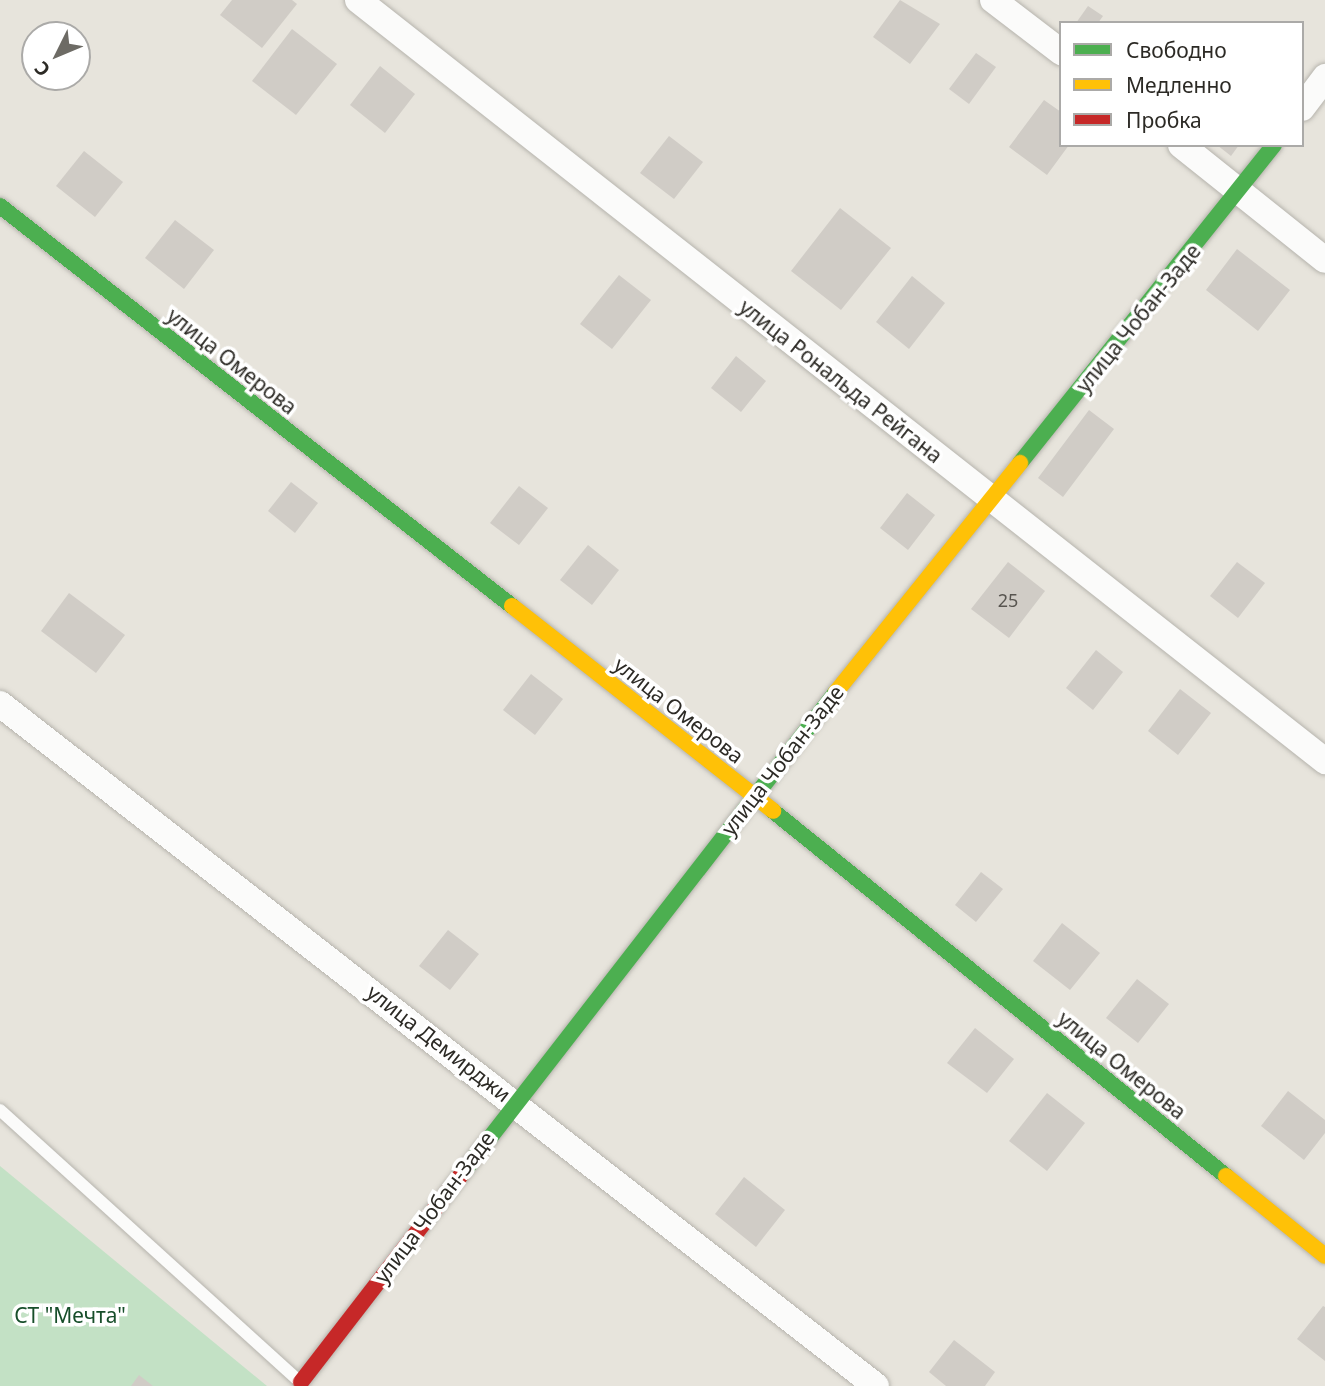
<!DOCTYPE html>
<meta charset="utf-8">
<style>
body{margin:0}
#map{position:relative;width:1325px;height:1386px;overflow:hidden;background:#e7e4dc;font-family:"Noto Sans",sans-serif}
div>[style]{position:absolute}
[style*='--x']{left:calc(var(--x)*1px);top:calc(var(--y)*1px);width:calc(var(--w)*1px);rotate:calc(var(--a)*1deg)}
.green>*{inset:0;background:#c3e1c5}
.building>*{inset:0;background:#d0ccc6}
.roads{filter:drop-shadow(0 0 2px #b6b4ad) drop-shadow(0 0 2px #b6b4ad)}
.lane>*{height:12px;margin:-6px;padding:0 6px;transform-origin:6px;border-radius:6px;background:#fbfbfa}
.street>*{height:26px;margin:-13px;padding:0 13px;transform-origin:13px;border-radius:13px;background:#fbfbfa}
.fast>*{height:16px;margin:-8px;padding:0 8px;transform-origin:8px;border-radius:8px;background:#4caf50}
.slow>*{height:16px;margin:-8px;padding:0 8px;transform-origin:8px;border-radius:8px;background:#ffc107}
.jam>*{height:16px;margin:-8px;padding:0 8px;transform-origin:8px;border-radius:8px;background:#c62828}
span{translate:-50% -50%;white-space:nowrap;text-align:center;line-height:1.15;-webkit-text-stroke:7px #fff;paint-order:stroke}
.number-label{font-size:18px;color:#585550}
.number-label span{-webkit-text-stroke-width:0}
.street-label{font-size:21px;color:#2c2a25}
.park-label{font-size:21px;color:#174e2a}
.legend{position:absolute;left:1059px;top:21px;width:245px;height:126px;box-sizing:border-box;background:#fff;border:2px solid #abaaa8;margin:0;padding:9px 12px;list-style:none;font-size:21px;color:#2c2a25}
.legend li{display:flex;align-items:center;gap:14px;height:35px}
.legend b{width:35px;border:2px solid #abaaa8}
.north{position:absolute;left:21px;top:21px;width:70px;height:70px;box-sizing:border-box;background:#fff;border:2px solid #abaaa8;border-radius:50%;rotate:227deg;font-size:19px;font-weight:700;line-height:28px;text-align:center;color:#2c2a25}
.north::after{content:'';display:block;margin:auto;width:24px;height:32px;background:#6d6b65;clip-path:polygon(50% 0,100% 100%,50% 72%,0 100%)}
</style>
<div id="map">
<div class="green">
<div style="clip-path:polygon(0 1166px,267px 1386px,0 1386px)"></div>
</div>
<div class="building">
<div style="clip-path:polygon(232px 0,292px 0,297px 4px,262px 48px,220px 15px)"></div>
<div style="clip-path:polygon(900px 0,940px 24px,910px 64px,873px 37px)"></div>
<div style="clip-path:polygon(1088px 6px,1103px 16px,1098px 23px,1076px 23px)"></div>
<div style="clip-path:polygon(292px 29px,337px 64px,296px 115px,252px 81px)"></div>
<div style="clip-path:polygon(976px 53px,996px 67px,969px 104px,949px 89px)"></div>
<div style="clip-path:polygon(380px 66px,415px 94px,385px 133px,350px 105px)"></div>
<div style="clip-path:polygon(1044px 100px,1061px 112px,1061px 145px,1069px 145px,1047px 175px,1009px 147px)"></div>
<div style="clip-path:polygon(669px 136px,703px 162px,674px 199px,640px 173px)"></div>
<div style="clip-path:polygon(1217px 145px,1239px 145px,1231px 156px)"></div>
<div style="clip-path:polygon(84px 151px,123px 182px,95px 217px,56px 186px)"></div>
<div style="clip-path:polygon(840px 208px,891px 248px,841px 310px,791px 271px)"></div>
<div style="clip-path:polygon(175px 220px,214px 250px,184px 289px,145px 258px)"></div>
<div style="clip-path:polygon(1237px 249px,1290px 290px,1258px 331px,1206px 290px)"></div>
<div style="clip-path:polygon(619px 275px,651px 300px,612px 349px,580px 324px)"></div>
<div style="clip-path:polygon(912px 276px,945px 303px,909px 349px,876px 322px)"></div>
<div style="clip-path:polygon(736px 356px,766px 381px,741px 412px,711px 388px)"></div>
<div style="clip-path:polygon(1089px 410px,1114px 429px,1063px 497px,1038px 478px)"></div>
<div style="clip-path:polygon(291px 482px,318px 503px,295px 533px,268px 511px)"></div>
<div style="clip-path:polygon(519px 486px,548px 508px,519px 545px,490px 523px)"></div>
<div style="clip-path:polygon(907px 493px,935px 515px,908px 550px,880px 528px)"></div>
<div style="clip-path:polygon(588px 545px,619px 570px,592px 605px,560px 580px)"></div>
<div style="clip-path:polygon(1008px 562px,1045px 591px,1009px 638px,971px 609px)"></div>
<div style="clip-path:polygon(1237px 562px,1265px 583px,1238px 618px,1210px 596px)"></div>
<div style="clip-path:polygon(69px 593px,125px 635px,96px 673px,41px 631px)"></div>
<div style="clip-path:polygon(1096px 650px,1123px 672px,1093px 710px,1066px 688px)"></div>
<div style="clip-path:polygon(531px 674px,563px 699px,535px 735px,503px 710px)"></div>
<div style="clip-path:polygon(1180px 689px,1211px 713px,1178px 755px,1148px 731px)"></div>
<div style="clip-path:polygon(981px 872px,1003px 889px,976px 922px,955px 905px)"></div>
<div style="clip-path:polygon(1062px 923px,1100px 953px,1070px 990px,1033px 961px)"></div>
<div style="clip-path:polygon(448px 930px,479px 954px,450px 990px,419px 966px)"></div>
<div style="clip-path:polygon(1137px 979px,1169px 1004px,1138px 1043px,1106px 1018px)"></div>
<div style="clip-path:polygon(975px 1028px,1014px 1059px,987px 1093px,947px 1063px)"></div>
<div style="clip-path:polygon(1288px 1091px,1325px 1120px,1325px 1133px,1304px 1160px,1261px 1126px)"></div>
<div style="clip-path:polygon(1047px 1093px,1085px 1123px,1047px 1171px,1009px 1141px)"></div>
<div style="clip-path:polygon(744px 1177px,785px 1210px,756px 1247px,715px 1214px)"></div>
<div style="clip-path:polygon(1323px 1306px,1325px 1307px,1325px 1361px,1297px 1339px)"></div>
<div style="clip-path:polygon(954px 1340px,995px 1372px,985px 1386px,946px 1386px,929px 1372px)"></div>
<div style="clip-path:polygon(139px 1375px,153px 1386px,131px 1386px)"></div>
</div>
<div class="roads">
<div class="lane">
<div style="--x:0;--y:1110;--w:402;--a:42.2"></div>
</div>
<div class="street">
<div style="--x:358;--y:0;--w:1231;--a:38.2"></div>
<div style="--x:993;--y:0;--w:86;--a:37.4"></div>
<div style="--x:1302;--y:108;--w:39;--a:-53"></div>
<div style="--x:1181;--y:145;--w:184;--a:38.6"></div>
<div style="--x:0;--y:704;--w:1110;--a:37.9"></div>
</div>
<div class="fast">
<div style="--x:0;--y:206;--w:650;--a:38"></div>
<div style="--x:1020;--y:463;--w:407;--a:-51.4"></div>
<div style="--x:773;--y:811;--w:582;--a:38.86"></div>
<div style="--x:461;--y:1175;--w:611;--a:-52.17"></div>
</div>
<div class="slow">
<div style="--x:512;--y:606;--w:332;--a:38.1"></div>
<div style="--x:836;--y:692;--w:294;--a:-51.2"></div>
<div style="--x:1226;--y:1176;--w:127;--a:38.9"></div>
</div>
<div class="jam">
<div style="--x:301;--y:1382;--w:262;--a:-52.3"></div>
</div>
</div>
<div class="number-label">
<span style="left:1008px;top:600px">25</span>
</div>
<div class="street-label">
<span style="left:1138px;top:318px;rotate:-51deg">улица Чобан-Заде</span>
<span style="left:232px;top:361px;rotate:38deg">улица Омерова</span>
<span style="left:841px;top:381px;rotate:38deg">улица Рональда Рейгана</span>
<span style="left:679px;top:710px;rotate:38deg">улица Омерова</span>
<span style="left:782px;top:760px;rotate:-52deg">улица Чобан-Заде</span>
<span style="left:439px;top:1043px;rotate:38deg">улица Демирджи</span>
<span style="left:1122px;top:1065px;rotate:39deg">улица Омерова</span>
<span style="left:434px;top:1207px;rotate:-53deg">улица Чобан-Заде</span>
</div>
<div class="park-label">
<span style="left:70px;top:1315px">СТ "Мечта"</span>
</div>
<ul class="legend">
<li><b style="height:9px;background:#4caf50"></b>Свободно</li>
<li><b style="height:9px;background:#ffc107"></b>Медленно</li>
<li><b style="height:9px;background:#c62828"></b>Пробка</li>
</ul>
<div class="north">С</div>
</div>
